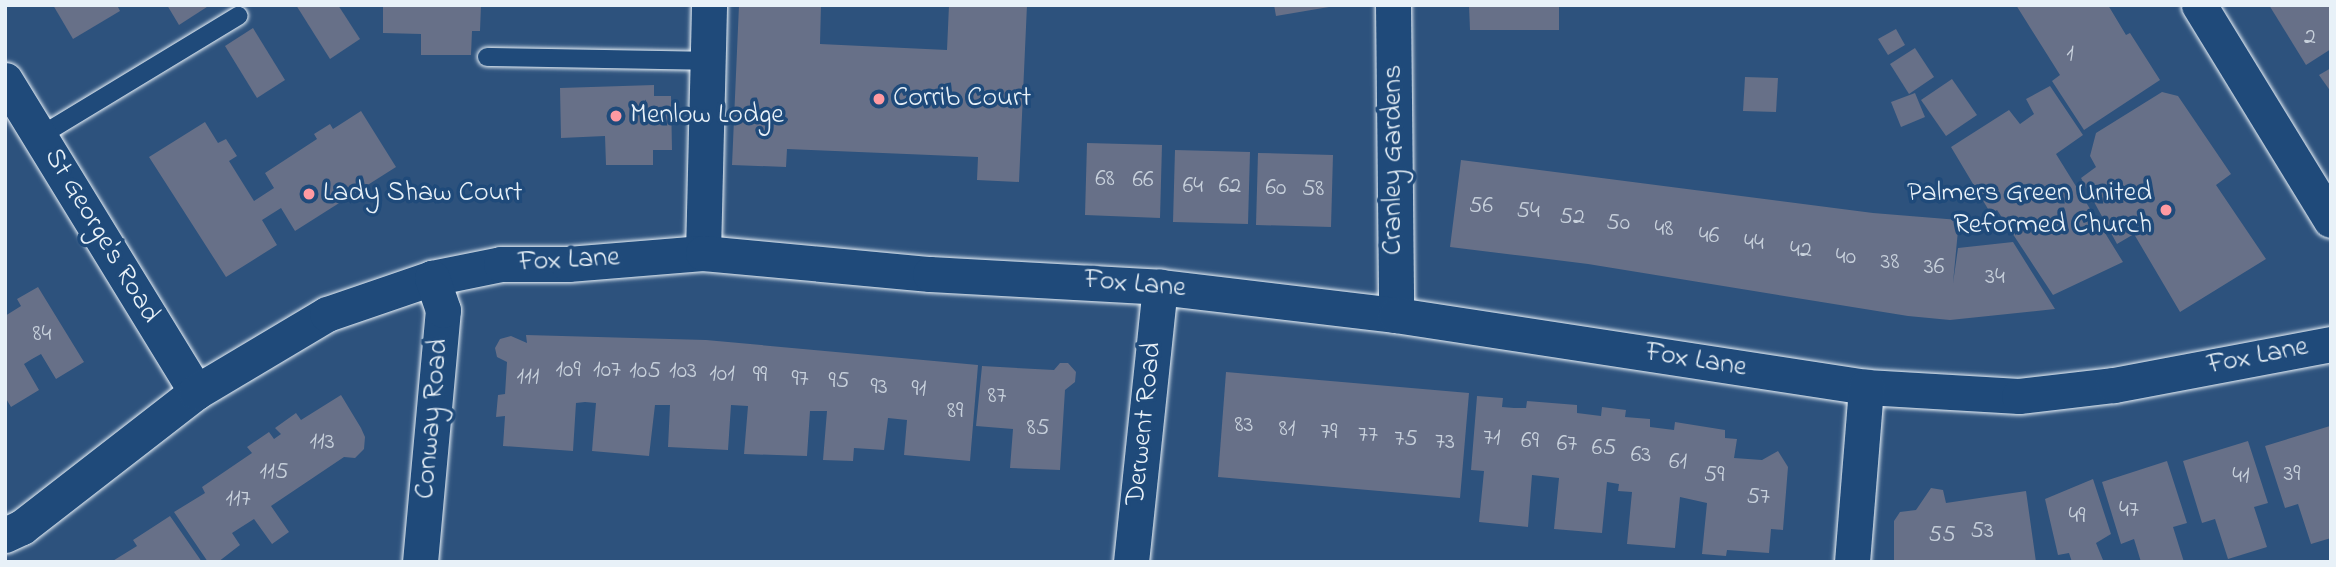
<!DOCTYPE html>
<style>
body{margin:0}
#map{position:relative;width:2336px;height:567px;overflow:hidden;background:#2d527d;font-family:"Indie Flower",sans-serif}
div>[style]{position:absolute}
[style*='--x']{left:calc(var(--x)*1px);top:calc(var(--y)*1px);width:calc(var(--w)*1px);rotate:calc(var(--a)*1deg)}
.building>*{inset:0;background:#677088}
.roads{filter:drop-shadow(0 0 2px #e8f1f8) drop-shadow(0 0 2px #e8f1f8)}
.service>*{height:18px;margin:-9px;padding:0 9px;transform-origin:9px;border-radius:9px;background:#1f4a7a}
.minor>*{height:35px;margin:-17.5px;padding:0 17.5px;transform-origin:17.5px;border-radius:17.5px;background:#1f4a7a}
.dots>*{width:19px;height:19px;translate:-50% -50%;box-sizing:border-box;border:4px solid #1f4a7a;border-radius:50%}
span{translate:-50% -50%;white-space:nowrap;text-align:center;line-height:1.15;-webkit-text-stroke:7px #1f4a7a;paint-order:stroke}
.number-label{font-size:24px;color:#c8d1dc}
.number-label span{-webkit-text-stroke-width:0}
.poi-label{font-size:28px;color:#e8f1f8}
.left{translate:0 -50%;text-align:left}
.right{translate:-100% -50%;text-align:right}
.street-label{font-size:28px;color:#e8f1f8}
.frame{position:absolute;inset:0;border:7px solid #e8f1f8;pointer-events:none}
</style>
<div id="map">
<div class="building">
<div style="clip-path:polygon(53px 5px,117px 5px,120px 11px,73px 39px)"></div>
<div style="clip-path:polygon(167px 5px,210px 5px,179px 25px)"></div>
<div style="clip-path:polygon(296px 5px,338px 5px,360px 39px,330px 59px)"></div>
<div style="clip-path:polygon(383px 5px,481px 5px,480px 31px,472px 31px,471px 55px,421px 55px,421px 34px,383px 33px)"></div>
<div style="clip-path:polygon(739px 5px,821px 5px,820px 44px,947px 50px,949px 5px,1027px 5px,1019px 182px,977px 180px,978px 157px,787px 149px,786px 167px,732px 165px)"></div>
<div style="clip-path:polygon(1274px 5px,1329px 5px,1329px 7px,1276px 16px)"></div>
<div style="clip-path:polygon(1469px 5px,1559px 5px,1559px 30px,1470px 30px)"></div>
<div style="clip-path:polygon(2016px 5px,2108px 5px,2126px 35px,2130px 33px,2160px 80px,2084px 130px,2052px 81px,2060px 75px)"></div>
<div style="clip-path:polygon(2269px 5px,2331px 5px,2331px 49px,2306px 65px)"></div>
<div style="clip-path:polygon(253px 28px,285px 80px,257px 98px,225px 46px)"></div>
<div style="clip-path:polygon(1896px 29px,1905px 45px,1888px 55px,1878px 39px)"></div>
<div style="clip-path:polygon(1915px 48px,1934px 77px,1909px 94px,1890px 64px)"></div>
<div style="clip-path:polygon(2331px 68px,2331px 92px,2319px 75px)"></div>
<div style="clip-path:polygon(1745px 77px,1778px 78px,1776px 112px,1743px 111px)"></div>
<div style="clip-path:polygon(1952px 79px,1977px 115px,1946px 136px,1921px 100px)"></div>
<div style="clip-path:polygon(654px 85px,654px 96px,671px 96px,672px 150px,653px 150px,653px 165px,606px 165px,605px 136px,561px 138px,560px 88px)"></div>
<div style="clip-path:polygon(2050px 86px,2083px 135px,2056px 154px,2123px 262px,2053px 295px,1997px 210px,1991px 214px,1951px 147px,2009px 110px,2020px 124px,2034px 114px,2026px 99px)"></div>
<div style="clip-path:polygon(2162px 92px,2178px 96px,2231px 174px,2216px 185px,2266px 259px,2180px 312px,2134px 234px,2117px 244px,2081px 178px,2096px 167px,2090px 156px,2096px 133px)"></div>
<div style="clip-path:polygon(1915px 93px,1925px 117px,1901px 127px,1891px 102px)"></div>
<div style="clip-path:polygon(361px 111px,396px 167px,295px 231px,281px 208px,262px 220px,277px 245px,226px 277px,149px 157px,205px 122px,218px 143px,226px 139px,237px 156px,229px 161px,254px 201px,274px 188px,265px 173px,317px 139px,314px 134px,330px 124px,333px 129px)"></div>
<div style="clip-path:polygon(1087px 143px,1162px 145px,1160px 218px,1085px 215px)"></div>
<div style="clip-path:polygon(1175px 150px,1250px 152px,1248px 224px,1173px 222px)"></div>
<div style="clip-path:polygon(1258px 153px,1333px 155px,1331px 227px,1256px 225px)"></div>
<div style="clip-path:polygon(1461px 160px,1873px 213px,1959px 220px,1953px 283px,1958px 248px,2013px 242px,2055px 309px,1950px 320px,1908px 316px,1588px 264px,1450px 247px)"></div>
<div style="clip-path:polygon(38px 287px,84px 362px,56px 379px,41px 354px,32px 359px,24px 364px,39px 390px,11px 407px,5px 397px,5px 316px,21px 306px,17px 299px)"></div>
<div style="clip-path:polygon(526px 335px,706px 340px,978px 365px,970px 461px,904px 455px,907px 420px,888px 418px,884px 450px,854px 448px,853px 461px,823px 460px,827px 411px,810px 411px,807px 456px,744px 454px,748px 406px,731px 405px,728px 450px,668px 447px,670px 405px,655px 405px,649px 456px,592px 451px,596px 403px,585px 402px,576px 403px,573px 451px,503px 446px,505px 416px,496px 417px,498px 395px,505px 394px,507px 362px,497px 357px,495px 348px,500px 339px,511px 336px,527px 343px)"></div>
<div style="clip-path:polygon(1060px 363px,1068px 363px,1076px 372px,1075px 382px,1065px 390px,1060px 470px,1010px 468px,1013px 429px,976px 426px,982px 366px,1054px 370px)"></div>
<div style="clip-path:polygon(1226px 372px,1469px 393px,1460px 498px,1218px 477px)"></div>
<div style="clip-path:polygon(341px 395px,361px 428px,365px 437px,364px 449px,355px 458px,344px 457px,271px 506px,289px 532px,272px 544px,254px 519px,232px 533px,240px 545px,218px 562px,208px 562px,174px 512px,205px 493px,202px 487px,252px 453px,247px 447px,269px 432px,274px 439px,281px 434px,275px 428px,296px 413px,301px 420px)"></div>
<div style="clip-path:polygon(1477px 396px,1503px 398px,1502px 407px,1514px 408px,1526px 408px,1527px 401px,1577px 405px,1577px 413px,1601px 416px,1602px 407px,1626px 410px,1625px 417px,1650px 419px,1650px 427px,1674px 430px,1675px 422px,1725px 430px,1725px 438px,1737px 439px,1734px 458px,1762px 460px,1778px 451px,1788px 467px,1783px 530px,1771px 529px,1769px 553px,1727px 550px,1726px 556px,1702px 554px,1707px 503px,1680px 497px,1675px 548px,1627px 544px,1632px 492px,1618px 491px,1619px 484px,1607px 482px,1602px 533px,1554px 529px,1559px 478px,1532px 475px,1528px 527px,1479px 522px,1484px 471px,1471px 470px)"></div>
<div style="clip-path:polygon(2330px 426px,2331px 538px,2311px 544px,2298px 504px,2285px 508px,2265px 446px)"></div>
<div style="clip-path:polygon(2248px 441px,2268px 503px,2254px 507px,2267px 547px,2228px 559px,2215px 519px,2202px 523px,2183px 461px)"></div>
<div style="clip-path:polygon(2167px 461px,2187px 523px,2173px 527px,2184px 562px,2141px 562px,2134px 539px,2121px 544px,2102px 482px)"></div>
<div style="clip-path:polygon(2093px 479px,2111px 534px,2096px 543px,2103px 560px,2072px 562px,2069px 553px,2058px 555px,2045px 499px)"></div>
<div style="clip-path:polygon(1931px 488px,1943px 490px,1946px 503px,2026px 491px,2036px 562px,1894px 562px,1894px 521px,1900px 512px,1916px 510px)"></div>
<div style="clip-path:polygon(170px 516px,202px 562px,111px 562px,137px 546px,133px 540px)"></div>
</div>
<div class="roads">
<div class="service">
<div style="--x:487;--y:57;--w:221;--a:1"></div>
<div style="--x:40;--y:136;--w:232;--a:-31.2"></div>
</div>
<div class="minor">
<div style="--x:1393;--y:5;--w:310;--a:89.4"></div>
<div style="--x:2199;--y:5;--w:252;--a:58.5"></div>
<div style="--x:5;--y:80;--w:366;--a:58.5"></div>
<div style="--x:703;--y:253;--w:248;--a:-88.6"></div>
<div style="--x:5;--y:535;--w:19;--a:-25"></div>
<div style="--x:22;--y:527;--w:220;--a:-37.8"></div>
<div style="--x:196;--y:392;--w:152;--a:-30.8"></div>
<div style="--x:327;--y:314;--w:111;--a:-18.9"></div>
<div style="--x:432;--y:278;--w:70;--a:-11.5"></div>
<div style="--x:501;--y:264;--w:67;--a:0"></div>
<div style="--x:568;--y:264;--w:135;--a:-4.7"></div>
<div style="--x:703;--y:253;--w:228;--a:5.3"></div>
<div style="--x:930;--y:274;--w:230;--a:3.2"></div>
<div style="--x:1160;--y:287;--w:238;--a:6.8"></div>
<div style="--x:1396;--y:315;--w:475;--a:8.7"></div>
<div style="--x:1866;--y:387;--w:153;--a:3.4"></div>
<div style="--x:2019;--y:396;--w:96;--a:-6.6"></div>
<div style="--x:2114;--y:385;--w:221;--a:-10.7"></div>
<div style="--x:420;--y:562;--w:253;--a:-84.8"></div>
<div style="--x:443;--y:310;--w:34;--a:-109"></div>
<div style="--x:1131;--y:562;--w:277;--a:-84"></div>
<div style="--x:1852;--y:562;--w:176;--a:-85.4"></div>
</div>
</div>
<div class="dots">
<div style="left:879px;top:99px;background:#ff9aa2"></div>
<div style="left:616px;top:116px;background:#ff9aa2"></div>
<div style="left:309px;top:194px;background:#ff9aa2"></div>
<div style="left:2166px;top:210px;background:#ff9aa2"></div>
</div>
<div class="number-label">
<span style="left:2310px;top:38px">2</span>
<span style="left:2070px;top:55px">1</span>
<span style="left:1105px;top:180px">68</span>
<span style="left:1143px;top:181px">66</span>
<span style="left:1193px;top:187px">64</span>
<span style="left:1230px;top:187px">62</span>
<span style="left:1276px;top:189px">60</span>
<span style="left:1313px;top:190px">58</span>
<span style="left:1481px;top:207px">56</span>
<span style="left:1528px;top:212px">54</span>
<span style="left:1572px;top:218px">52</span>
<span style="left:1618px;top:224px">50</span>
<span style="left:1664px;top:230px">48</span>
<span style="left:1709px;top:237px">46</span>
<span style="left:1754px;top:244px">44</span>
<span style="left:1801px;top:251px">42</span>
<span style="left:1846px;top:258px">40</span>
<span style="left:1890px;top:263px">38</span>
<span style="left:1934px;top:268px">36</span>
<span style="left:1995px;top:278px">34</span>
<span style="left:42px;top:335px">84</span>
<span style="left:568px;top:371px">109</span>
<span style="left:607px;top:371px">107</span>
<span style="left:645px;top:372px">105</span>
<span style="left:683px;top:372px">103</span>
<span style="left:722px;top:375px">101</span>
<span style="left:760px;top:376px">99</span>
<span style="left:528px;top:378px">111</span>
<span style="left:800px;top:380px">97</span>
<span style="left:839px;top:382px">95</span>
<span style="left:879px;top:388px">93</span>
<span style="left:919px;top:390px">91</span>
<span style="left:997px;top:397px">87</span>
<span style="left:955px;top:412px">89</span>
<span style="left:1244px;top:426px">83</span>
<span style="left:1038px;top:429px">85</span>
<span style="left:1287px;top:430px">81</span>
<span style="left:1329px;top:433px">79</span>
<span style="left:1368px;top:436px">77</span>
<span style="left:1492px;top:439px">71</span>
<span style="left:1406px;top:440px">75</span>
<span style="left:1530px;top:442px">69</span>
<span style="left:322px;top:443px">113</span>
<span style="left:1445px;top:443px">73</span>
<span style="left:1567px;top:445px">67</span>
<span style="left:1604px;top:449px">65</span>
<span style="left:1641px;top:456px">63</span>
<span style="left:1678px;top:463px">61</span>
<span style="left:274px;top:473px">115</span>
<span style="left:2292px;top:475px">39</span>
<span style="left:1714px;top:476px">59</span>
<span style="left:2241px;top:477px">41</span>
<span style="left:1758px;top:498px">57</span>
<span style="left:238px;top:500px">117</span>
<span style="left:2129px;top:511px">47</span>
<span style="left:2077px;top:517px">49</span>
<span style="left:1982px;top:532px">53</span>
<span style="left:1942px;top:536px">55</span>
</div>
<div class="poi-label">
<span class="left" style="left:893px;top:99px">Corrib Court</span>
<span class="left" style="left:630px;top:116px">Menlow Lodge</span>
<span class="left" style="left:323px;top:194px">Lady Shaw Court</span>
<span class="right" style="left:2152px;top:210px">Palmers Green United<br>Reformed Church</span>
</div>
<div class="street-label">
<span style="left:1394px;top:160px;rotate:-90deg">Cranley Gardens</span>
<span style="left:101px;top:236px;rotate:59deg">St George's Road</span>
<span style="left:569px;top:261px;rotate:-3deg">Fox Lane</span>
<span style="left:1135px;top:285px;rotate:5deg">Fox Lane</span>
<span style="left:2258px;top:357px;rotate:-11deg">Fox Lane</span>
<span style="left:1696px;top:361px;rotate:9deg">Fox Lane</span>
<span style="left:433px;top:419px;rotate:-85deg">Conway Road</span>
<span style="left:1145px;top:424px;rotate:-84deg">Derwent Road</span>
</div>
<div class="frame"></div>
</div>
